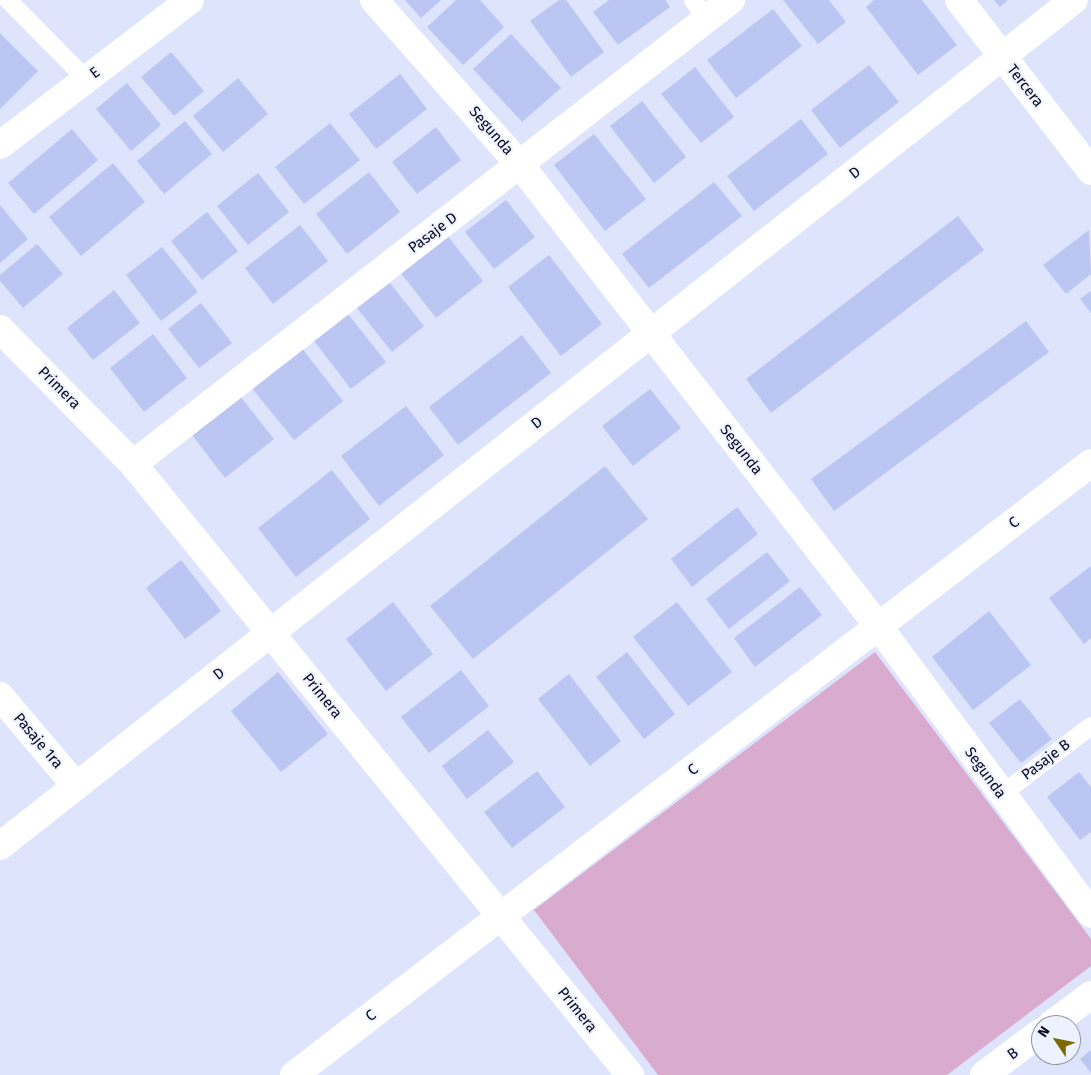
<!DOCTYPE html>
<style>
body{margin:0}
#map{position:relative;width:1091px;height:1075px;overflow:hidden;background:#dee4fc;font-family:"Fira Sans",sans-serif}
div>[style]{position:absolute}
[style*='--x']{left:calc(var(--x)*1px);top:calc(var(--y)*1px);width:calc(var(--w)*1px);rotate:calc(var(--a)*1deg)}
.green>*{inset:0;background:#d9abce}
.building>*{inset:0;background:#bbc6f3}
.service>*{height:18px;margin:-9px;padding:0 9px;transform-origin:9px;border-radius:9px;background:#fff}
.minor>*{height:28px;margin:-14px;padding:0 14px;transform-origin:14px;border-radius:14px;background:#fff}
span{translate:-50% -50%;white-space:nowrap;text-align:center;line-height:1.15;-webkit-text-stroke:4px #eef2fe;paint-order:stroke}
.street-label{font-size:15px;color:#07091d}
.north{position:absolute;left:1031px;top:1015px;width:50px;height:50px;box-sizing:border-box;background:#eef2fe;border:1px solid #9295a4;border-radius:50%;rotate:304deg;font-size:14px;font-weight:700;line-height:20px;text-align:center;color:#07091d}
.north::after{content:'';display:block;margin:auto;width:18px;height:22px;background:#7f6a02;clip-path:polygon(50% 0,100% 100%,50% 72%,0 100%)}
</style>
<div id="map">
<div class="green">
<div style="clip-path:polygon(875px 652px,1091px 939px,1091px 966px,947px 1075px,658px 1075px,534px 910px)"></div>
</div>
<div class="building">
<div style="clip-path:polygon(405px 0,441px 0,421px 18px)"></div>
<div style="clip-path:polygon(456px 0,480px 0,504px 27px,463px 65px,427px 27px)"></div>
<div style="clip-path:polygon(559px 0,566px 0,604px 52px,571px 77px,530px 21px)"></div>
<div style="clip-path:polygon(609px 0,665px 0,670px 7px,618px 45px,593px 12px)"></div>
<div style="clip-path:polygon(783px 0,829px 0,846px 22px,818px 44px)"></div>
<div style="clip-path:polygon(874px 0,922px 0,957px 45px,918px 75px,866px 7px)"></div>
<div style="clip-path:polygon(994px 0,1008px 0,1000px 7px)"></div>
<div style="clip-path:polygon(773px 9px,802px 46px,736px 98px,707px 60px)"></div>
<div style="clip-path:polygon(0 33px,38px 71px,0 109px)"></div>
<div style="clip-path:polygon(511px 34px,561px 88px,522px 122px,473px 69px)"></div>
<div style="clip-path:polygon(171px 52px,204px 91px,174px 116px,141px 77px)"></div>
<div style="clip-path:polygon(869px 65px,899px 102px,840px 148px,811px 110px)"></div>
<div style="clip-path:polygon(695px 67px,734px 117px,701px 143px,661px 94px)"></div>
<div style="clip-path:polygon(400px 74px,427px 109px,376px 149px,349px 114px)"></div>
<div style="clip-path:polygon(238px 78px,268px 114px,223px 152px,193px 116px)"></div>
<div style="clip-path:polygon(127px 83px,161px 125px,131px 151px,96px 109px)"></div>
<div style="clip-path:polygon(642px 101px,686px 157px,654px 183px,610px 126px)"></div>
<div style="clip-path:polygon(801px 119px,828px 154px,754px 211px,727px 176px)"></div>
<div style="clip-path:polygon(185px 121px,212px 154px,164px 194px,137px 161px)"></div>
<div style="clip-path:polygon(330px 123px,360px 160px,304px 204px,275px 167px)"></div>
<div style="clip-path:polygon(436px 127px,461px 160px,417px 194px,392px 162px)"></div>
<div style="clip-path:polygon(72px 129px,98px 160px,34px 214px,8px 183px)"></div>
<div style="clip-path:polygon(594px 134px,646px 199px,605px 231px,554px 165px)"></div>
<div style="clip-path:polygon(113px 163px,145px 202px,81px 256px,49px 217px)"></div>
<div style="clip-path:polygon(369px 172px,400px 212px,347px 254px,316px 214px)"></div>
<div style="clip-path:polygon(258px 173px,289px 212px,248px 245px,217px 206px)"></div>
<div style="clip-path:polygon(714px 182px,742px 216px,649px 288px,622px 254px)"></div>
<div style="clip-path:polygon(506px 200px,535px 237px,494px 269px,465px 232px)"></div>
<div style="clip-path:polygon(0 205px,28px 239px,0 263px)"></div>
<div style="clip-path:polygon(207px 212px,238px 251px,202px 280px,171px 241px)"></div>
<div style="clip-path:polygon(958px 216px,984px 250px,771px 413px,746px 379px)"></div>
<div style="clip-path:polygon(300px 225px,328px 261px,273px 304px,245px 268px)"></div>
<div style="clip-path:polygon(1089px 230px,1091px 274px,1066px 294px,1043px 265px)"></div>
<div style="clip-path:polygon(447px 235px,483px 281px,436px 318px,400px 272px)"></div>
<div style="clip-path:polygon(37px 244px,63px 274px,23px 308px,0 281px,0 275px)"></div>
<div style="clip-path:polygon(162px 247px,198px 292px,161px 321px,126px 275px)"></div>
<div style="clip-path:polygon(549px 255px,602px 324px,561px 356px,508px 287px)"></div>
<div style="clip-path:polygon(390px 283px,424px 326px,392px 352px,357px 308px)"></div>
<div style="clip-path:polygon(114px 290px,140px 323px,93px 360px,67px 328px)"></div>
<div style="clip-path:polygon(1091px 291px,1091px 313px,1080px 299px)"></div>
<div style="clip-path:polygon(201px 303px,232px 343px,199px 368px,168px 329px)"></div>
<div style="clip-path:polygon(348px 314px,386px 362px,351px 389px,314px 341px)"></div>
<div style="clip-path:polygon(1026px 321px,1049px 352px,834px 511px,811px 479px)"></div>
<div style="clip-path:polygon(153px 334px,187px 378px,144px 412px,110px 368px)"></div>
<div style="clip-path:polygon(522px 335px,551px 373px,458px 445px,429px 407px)"></div>
<div style="clip-path:polygon(301px 347px,343px 401px,294px 440px,251px 387px)"></div>
<div style="clip-path:polygon(650px 389px,681px 428px,633px 466px,602px 426px)"></div>
<div style="clip-path:polygon(240px 396px,274px 439px,225px 478px,192px 435px)"></div>
<div style="clip-path:polygon(406px 406px,444px 455px,379px 506px,341px 456px)"></div>
<div style="clip-path:polygon(605px 466px,648px 519px,473px 659px,430px 606px)"></div>
<div style="clip-path:polygon(332px 470px,370px 519px,296px 577px,258px 528px)"></div>
<div style="clip-path:polygon(737px 507px,758px 534px,692px 587px,671px 559px)"></div>
<div style="clip-path:polygon(767px 552px,790px 581px,729px 629px,706px 599px)"></div>
<div style="clip-path:polygon(181px 560px,221px 611px,185px 639px,146px 588px)"></div>
<div style="clip-path:polygon(1091px 566px,1091px 638px,1084px 644px,1049px 598px)"></div>
<div style="clip-path:polygon(800px 587px,822px 615px,755px 667px,734px 638px)"></div>
<div style="clip-path:polygon(393px 602px,433px 654px,386px 691px,346px 639px)"></div>
<div style="clip-path:polygon(677px 602px,732px 672px,688px 706px,633px 637px)"></div>
<div style="clip-path:polygon(989px 611px,1031px 665px,973px 710px,932px 657px)"></div>
<div style="clip-path:polygon(627px 652px,675px 714px,644px 739px,596px 677px)"></div>
<div style="clip-path:polygon(461px 670px,489px 706px,429px 753px,401px 717px)"></div>
<div style="clip-path:polygon(278px 672px,328px 734px,281px 772px,231px 711px)"></div>
<div style="clip-path:polygon(569px 674px,621px 741px,590px 766px,538px 699px)"></div>
<div style="clip-path:polygon(1020px 699px,1052px 739px,1021px 763px,989px 723px)"></div>
<div style="clip-path:polygon(488px 730px,514px 762px,467px 799px,442px 766px)"></div>
<div style="clip-path:polygon(537px 771px,565px 807px,512px 848px,484px 812px)"></div>
<div style="clip-path:polygon(1079px 772px,1091px 787px,1091px 832px,1080px 840px,1047px 797px)"></div>
<div style="clip-path:polygon(1091px 1050px,1091px 1073px,1080px 1059px)"></div>
</div>
<div class="service">
<div style="--x:8;--y:0;--w:111;--a:45.4"></div>
<div style="--x:693;--y:0;--w:24;--a:54"></div>
<div style="--x:1001;--y:795;--w:113;--a:-37.5"></div>
</div>
<div class="minor">
<div style="--x:374;--y:0;--w:222;--a:48.5"></div>
<div style="--x:521;--y:166;--w:584;--a:52.17"></div>
<div style="--x:879;--y:627;--w:357;--a:53.5"></div>
<div style="--x:959;--y:0;--w:216;--a:52.3"></div>
<div style="--x:0;--y:145;--w:239;--a:-37.3"></div>
<div style="--x:0;--y:329;--w:190;--a:45.4"></div>
<div style="--x:133;--y:464;--w:788;--a:50.87"></div>
<div style="--x:133;--y:464;--w:757;--a:-37.81"></div>
<div style="--x:0;--y:696;--w:118;--a:49.8"></div>
<div style="--x:0;--y:846;--w:1367;--a:-38.23"></div>
<div style="--x:1051;--y:1025;--w:50;--a:-36.9"></div>
<div style="--x:294;--y:1075;--w:1005;--a:-37.52"></div>
<div style="--x:984;--y:1075;--w:71;--a:-37"></div>
</div>
<div class="street-label">
<span style="left:95px;top:73px;rotate:-37deg">E</span>
<span style="left:1025px;top:86px;rotate:52deg">Tercera</span>
<span style="left:491px;top:131px;rotate:49deg">Segunda</span>
<span style="left:855px;top:173px;rotate:-38deg">D</span>
<span style="left:433px;top:233px;rotate:-37deg">Pasaje D</span>
<span style="left:59px;top:388px;rotate:45deg">Primera</span>
<span style="left:537px;top:423px;rotate:-38deg">D</span>
<span style="left:741px;top:450px;rotate:52deg">Segunda</span>
<span style="left:1014px;top:523px;rotate:-38deg">C</span>
<span style="left:219px;top:674px;rotate:-38deg">D</span>
<span style="left:322px;top:696px;rotate:51deg">Primera</span>
<span style="left:38px;top:741px;rotate:50deg">Pasaje 1ra</span>
<span style="left:1046px;top:760px;rotate:-37deg">Pasaje B</span>
<span style="left:693px;top:770px;rotate:-38deg">C</span>
<span style="left:985px;top:773px;rotate:54deg">Segunda</span>
<span style="left:577px;top:1010px;rotate:51deg">Primera</span>
<span style="left:371px;top:1016px;rotate:-37deg">C</span>
<span style="left:1013px;top:1054px;rotate:-37deg">B</span>
</div>
<div class="north">N</div>
</div>
